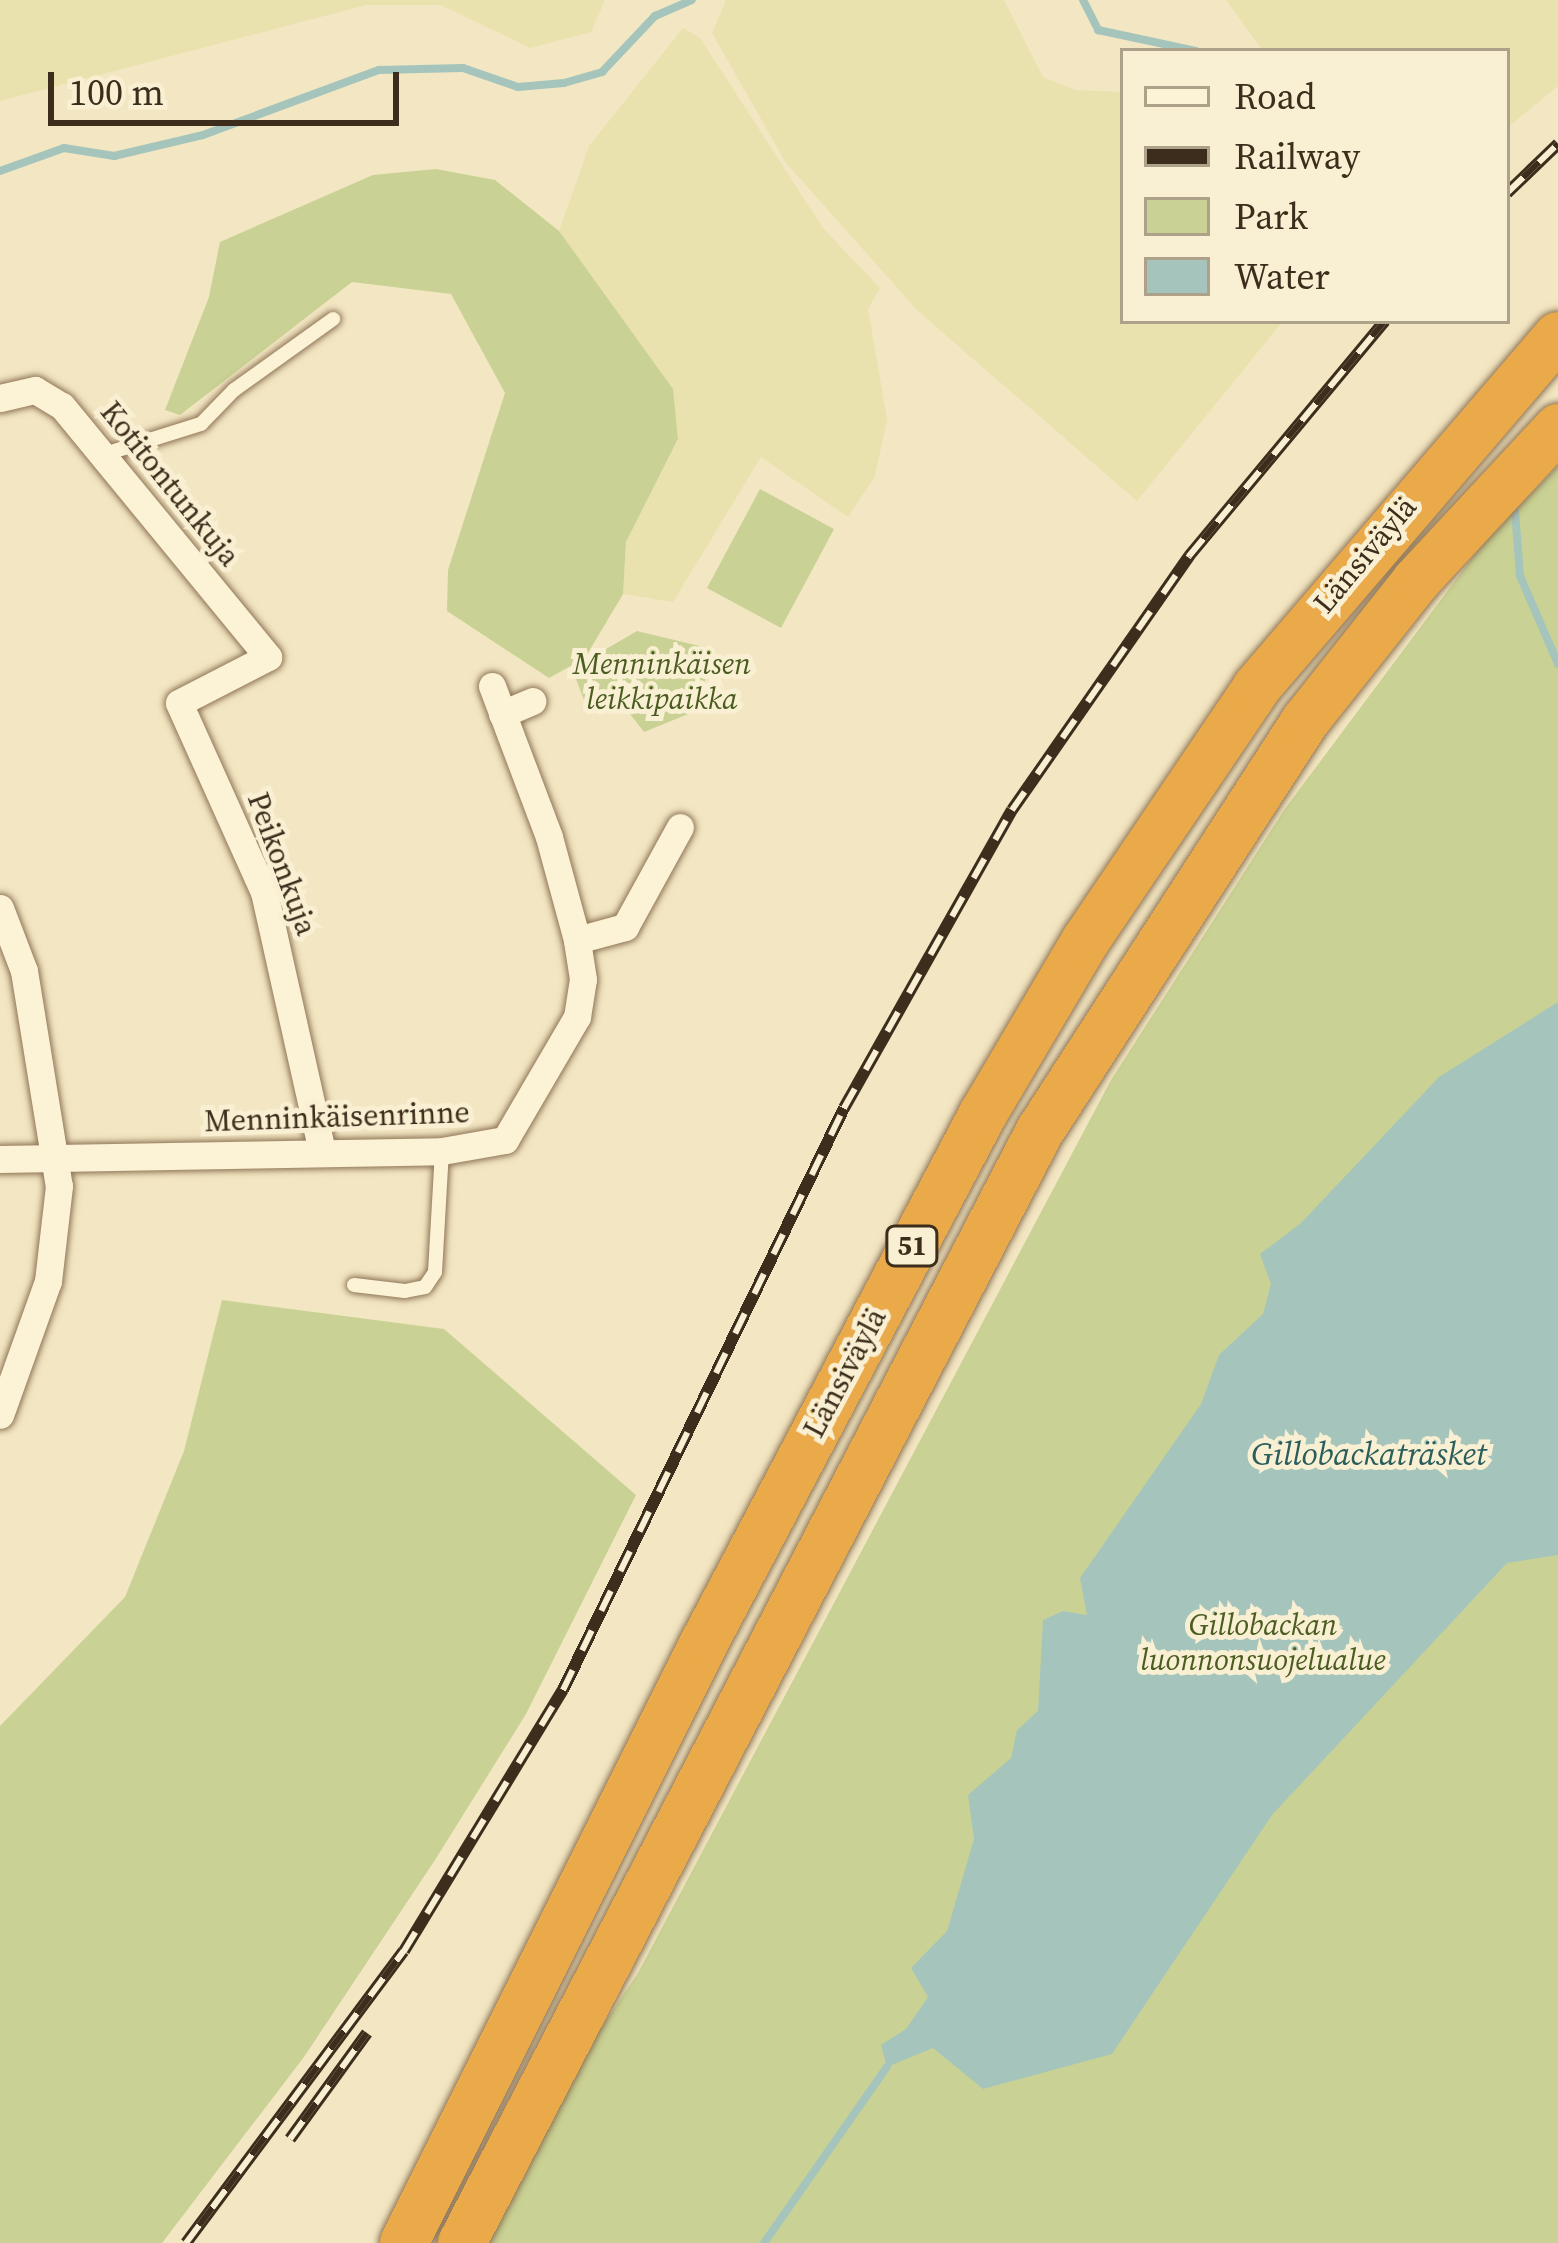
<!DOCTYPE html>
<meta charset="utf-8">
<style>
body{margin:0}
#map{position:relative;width:1558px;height:2243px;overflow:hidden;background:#f3e6c2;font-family:"Source Serif 4",serif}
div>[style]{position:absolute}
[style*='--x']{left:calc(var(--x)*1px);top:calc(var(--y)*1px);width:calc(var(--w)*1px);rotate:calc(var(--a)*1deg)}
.farmland>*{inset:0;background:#e9e2ae}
.green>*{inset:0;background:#c9d294}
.water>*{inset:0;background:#a5c5bc}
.stream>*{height:8px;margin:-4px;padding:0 4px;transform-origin:4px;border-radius:4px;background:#a5c5bc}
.roads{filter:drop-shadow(0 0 3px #8f7657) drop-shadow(0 0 3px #8f7657)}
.lane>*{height:14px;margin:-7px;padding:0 7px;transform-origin:7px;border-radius:7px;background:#fcf2d6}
.street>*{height:27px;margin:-13.5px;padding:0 13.5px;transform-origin:13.5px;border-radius:13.5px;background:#fcf2d6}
.highway>*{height:48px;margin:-24px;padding:0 24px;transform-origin:24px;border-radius:24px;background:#ebaa49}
.rail>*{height:12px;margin-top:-6px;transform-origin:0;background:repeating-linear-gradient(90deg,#f9efd2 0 22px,#3d2d1c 0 44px);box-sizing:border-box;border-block:3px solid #3d2d1c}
span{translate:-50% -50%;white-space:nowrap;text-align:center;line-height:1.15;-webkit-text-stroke:10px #f9efd2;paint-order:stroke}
.shield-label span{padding:3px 9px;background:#f9efd2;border:3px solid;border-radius:9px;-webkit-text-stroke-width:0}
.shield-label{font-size:27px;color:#3d2d1c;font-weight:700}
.street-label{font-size:30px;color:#3d2d1c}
.park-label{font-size:30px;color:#4b5c21;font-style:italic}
.water-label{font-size:33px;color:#2a5e5d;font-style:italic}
.legend{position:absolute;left:1120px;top:48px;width:390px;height:276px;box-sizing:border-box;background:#f9efd2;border:3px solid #aea189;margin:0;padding:15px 21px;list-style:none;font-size:36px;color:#3d2d1c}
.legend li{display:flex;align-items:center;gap:24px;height:60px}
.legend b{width:60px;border:3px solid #aea189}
.scale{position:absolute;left:48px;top:72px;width:351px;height:54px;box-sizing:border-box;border:6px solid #3d2d1c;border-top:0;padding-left:15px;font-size:36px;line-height:42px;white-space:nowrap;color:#3d2d1c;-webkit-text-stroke:9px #f9efd2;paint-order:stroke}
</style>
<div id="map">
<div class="farmland">
<div style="clip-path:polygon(0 0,605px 0,591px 32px,530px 48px,441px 5px,366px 5px,0 101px)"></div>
<div style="clip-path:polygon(726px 0,1004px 0,1043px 77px,1075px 90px,1123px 92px,1123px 321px,1283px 321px,1137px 501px,919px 312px,786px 163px,712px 33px)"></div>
<div style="clip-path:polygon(1226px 0,1558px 0,1558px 86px,1507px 128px,1507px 51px,1263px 51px)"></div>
<div style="clip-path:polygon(683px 28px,700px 38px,823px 228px,880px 288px,868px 309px,887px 419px,875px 476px,848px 517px,761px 457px,673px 602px,623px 594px,626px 542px,678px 440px,559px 231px,589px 146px)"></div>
</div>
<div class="green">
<div style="clip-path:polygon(436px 169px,495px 180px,559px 231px,673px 389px,678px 439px,626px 542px,623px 594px,585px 658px,549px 678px,447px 611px,448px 570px,505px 393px,451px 294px,352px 282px,180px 415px,165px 410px,209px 297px,220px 242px,373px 175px)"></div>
<div style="clip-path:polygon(1558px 466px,1558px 2243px,455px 2243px,638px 1973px,1111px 1080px,1284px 810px,1484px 542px)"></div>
<div style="clip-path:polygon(760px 489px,834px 529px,781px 628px,707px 588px)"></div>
<div style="clip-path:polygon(637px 631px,712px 649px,698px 710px,644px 732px,620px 701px,599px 709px,584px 700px,576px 679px,577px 666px)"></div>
<div style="clip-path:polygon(222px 1300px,444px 1329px,636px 1495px,526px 1714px,435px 1860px,304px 2057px,162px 2243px,0 2243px,0 1726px,125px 1597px,184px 1451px)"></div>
</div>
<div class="water">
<div style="clip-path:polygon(1558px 1002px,1558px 1555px,1507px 1563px,1272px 1815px,1112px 2054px,983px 2089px,933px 2048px,887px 2067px,881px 2045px,906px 2029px,928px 1997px,911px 1968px,947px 1931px,974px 1839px,968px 1795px,1011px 1758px,1017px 1730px,1038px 1711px,1043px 1620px,1063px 1611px,1087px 1615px,1080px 1578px,1201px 1404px,1219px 1355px,1263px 1314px,1271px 1284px,1260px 1254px,1301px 1223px,1439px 1077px)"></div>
</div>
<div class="stream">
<div style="--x:1083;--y:0;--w:34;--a:63"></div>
<div style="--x:1098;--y:30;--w:100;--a:12.1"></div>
<div style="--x:0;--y:171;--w:68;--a:-19.8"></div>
<div style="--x:64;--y:148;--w:51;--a:9.1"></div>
<div style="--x:114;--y:156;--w:91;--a:-13.3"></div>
<div style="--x:203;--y:135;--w:188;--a:-20.3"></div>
<div style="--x:379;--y:70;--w:84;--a:-1.4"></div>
<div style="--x:463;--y:68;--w:58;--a:19.1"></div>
<div style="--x:518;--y:87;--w:46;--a:-5"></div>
<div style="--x:564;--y:83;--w:40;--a:-16"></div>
<div style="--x:602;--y:72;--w:77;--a:-46.6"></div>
<div style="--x:655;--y:16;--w:40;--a:-23.4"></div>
<div style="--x:1515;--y:510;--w:66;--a:85.7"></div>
<div style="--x:1520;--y:576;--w:96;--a:66.6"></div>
<div style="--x:764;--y:2243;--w:215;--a:-55.1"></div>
</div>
<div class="roads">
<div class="lane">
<div style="--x:105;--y:454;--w:101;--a:-17.4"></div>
<div style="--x:201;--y:424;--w:47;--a:-45.9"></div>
<div style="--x:234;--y:390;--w:122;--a:-35.6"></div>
<div style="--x:354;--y:1285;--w:51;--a:6.7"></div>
<div style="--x:405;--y:1291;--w:20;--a:-11"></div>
<div style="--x:425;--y:1287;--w:18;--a:-56"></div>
<div style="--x:435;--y:1272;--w:121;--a:-86.7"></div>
</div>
<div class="street">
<div style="--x:0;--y:398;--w:36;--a:-13"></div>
<div style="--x:35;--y:390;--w:31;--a:31"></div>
<div style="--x:62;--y:406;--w:325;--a:50.6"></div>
<div style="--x:268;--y:657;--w:100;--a:152.7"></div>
<div style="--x:179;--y:703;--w:207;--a:65.8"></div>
<div style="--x:264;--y:892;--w:266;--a:77.4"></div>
<div style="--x:492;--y:686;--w:161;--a:69.3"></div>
<div style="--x:549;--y:837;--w:107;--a:74.8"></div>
<div style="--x:502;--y:714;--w:33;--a:-23"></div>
<div style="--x:0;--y:908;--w:67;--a:69.1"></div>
<div style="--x:24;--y:971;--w:218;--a:80.8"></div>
<div style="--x:59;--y:1186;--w:96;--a:96.6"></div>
<div style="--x:48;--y:1281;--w:142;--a:109.7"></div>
<div style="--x:0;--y:1159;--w:442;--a:-1"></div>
<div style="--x:442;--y:1151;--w:64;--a:-9.9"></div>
<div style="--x:505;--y:1140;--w:143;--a:-59.7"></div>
<div style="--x:577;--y:1017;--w:38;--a:-81"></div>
<div style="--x:583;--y:979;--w:39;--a:-99"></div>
<div style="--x:577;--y:940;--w:50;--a:-15.2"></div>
<div style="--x:625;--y:927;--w:114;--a:-61.2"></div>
</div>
<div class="highway">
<div style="--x:404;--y:2243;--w:673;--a:-63.43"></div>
<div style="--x:705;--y:1641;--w:596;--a:-62.19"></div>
<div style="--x:983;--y:1114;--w:202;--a:-59.4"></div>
<div style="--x:1086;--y:940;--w:305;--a:-55.9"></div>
<div style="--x:1257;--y:687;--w:462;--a:-49.4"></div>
<div style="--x:462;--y:2243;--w:1253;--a:-62.54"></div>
<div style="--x:1040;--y:1131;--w:490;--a:-57.1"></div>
<div style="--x:1306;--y:720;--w:177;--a:-51.6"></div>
<div style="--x:1416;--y:581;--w:209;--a:-47.1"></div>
</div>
</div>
<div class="rail">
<div style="--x:1507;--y:193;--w:71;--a:-43.9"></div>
<div style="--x:290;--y:2139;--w:131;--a:-54"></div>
<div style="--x:186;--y:2243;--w:364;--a:-53.3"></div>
<div style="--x:404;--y:1951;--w:306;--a:-58.7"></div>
<div style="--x:563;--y:1690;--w:646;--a:-64.23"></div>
<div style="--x:844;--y:1108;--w:342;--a:-60.6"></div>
<div style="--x:1012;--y:810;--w:310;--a:-55.1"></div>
<div style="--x:1189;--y:556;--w:306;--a:-50.2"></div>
</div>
<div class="shield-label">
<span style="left:912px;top:1246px">51</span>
</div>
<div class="street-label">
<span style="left:170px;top:484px;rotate:51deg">Kotitontunkuja</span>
<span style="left:1365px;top:555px;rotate:-50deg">Länsiväylä</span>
<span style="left:282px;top:864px;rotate:70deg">Peikonkuja</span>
<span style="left:337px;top:1117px;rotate:-2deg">Menninkäisenrinne</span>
<span style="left:845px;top:1373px;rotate:-62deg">Länsiväylä</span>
</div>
<div class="park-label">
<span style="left:662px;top:681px">Menninkäisen<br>leikkipaikka</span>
<span style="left:1263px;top:1642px">Gillobackan<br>luonnonsuojelualue</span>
</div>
<div class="water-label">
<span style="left:1369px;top:1454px">Gillobackaträsket</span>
</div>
<ul class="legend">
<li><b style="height:15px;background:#fcf2d6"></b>Road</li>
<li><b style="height:15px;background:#3d2d1c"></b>Railway</li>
<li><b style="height:33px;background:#c9d294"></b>Park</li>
<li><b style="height:33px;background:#a5c5bc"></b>Water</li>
</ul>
<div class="scale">100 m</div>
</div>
